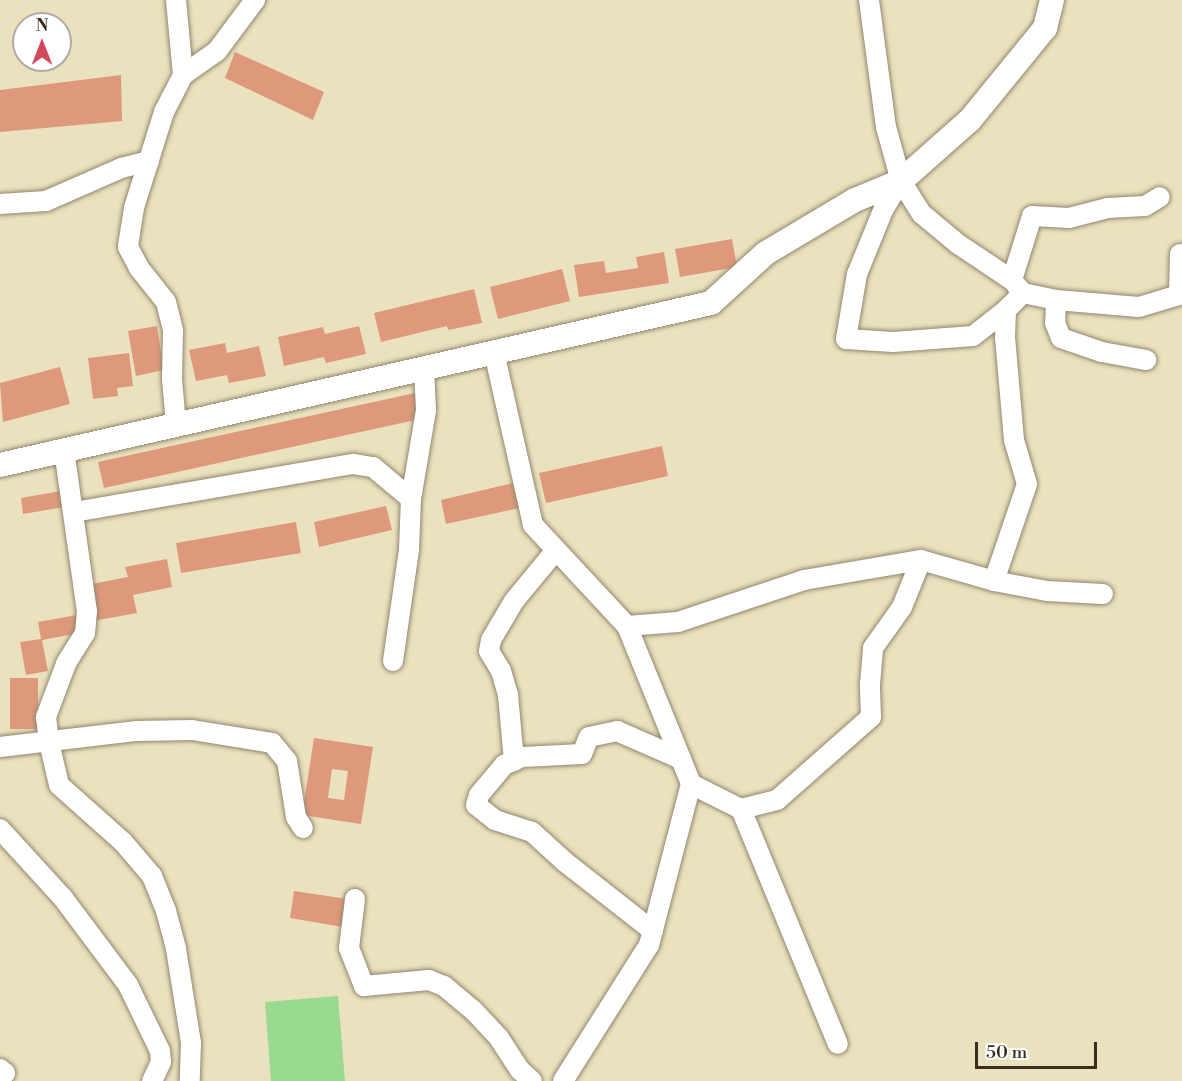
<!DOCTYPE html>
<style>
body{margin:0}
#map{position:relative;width:1182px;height:1081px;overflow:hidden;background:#eae1be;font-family:"Libre Bodoni",serif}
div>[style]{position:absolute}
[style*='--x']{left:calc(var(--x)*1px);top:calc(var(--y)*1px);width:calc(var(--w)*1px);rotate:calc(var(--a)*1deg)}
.green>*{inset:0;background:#9ada90}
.building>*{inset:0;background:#de997c}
.roads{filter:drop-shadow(0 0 2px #92866e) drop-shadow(0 0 2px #92866e)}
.minor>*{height:20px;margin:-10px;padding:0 10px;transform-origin:10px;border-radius:10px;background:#fff}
.tertiary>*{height:24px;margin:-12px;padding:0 12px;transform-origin:12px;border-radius:12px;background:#fff}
span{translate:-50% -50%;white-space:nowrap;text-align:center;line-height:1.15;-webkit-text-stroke:6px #fff;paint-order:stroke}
.north{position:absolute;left:12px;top:12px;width:60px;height:60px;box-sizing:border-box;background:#fff;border:2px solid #b1aaa5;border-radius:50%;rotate:0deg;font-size:16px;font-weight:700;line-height:24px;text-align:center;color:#3b2a1e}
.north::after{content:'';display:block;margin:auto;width:21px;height:27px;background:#d1495b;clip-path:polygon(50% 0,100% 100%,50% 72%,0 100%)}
.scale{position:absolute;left:975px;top:1042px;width:122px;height:27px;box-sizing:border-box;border:3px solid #3b2a1e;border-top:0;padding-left:8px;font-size:18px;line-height:21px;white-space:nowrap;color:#3b2a1e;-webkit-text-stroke:4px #fff;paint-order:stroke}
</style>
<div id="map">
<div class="green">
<div style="clip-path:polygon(338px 996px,345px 1081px,271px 1081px,265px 1002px)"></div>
</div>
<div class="building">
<div style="clip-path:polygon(235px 52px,324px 92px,313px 120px,225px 78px)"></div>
<div style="clip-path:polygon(121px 75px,122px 121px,0 132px,0 90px)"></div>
<div style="clip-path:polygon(732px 239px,737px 267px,680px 277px,675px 249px)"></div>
<div style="clip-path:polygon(664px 252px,669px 283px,579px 297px,574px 265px,604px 261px,606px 273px,638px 268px,636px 257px)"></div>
<div style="clip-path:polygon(562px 269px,570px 301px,498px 319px,490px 287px)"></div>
<div style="clip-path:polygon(474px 289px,482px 323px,448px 330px,447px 326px,381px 342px,374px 313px)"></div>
<div style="clip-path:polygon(157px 326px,164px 370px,136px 376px,128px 331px)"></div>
<div style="clip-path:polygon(359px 326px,366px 354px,326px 363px,324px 357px,284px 366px,278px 337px,323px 327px,325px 334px)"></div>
<div style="clip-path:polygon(225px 343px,227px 353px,259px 346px,266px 376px,229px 383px,227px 375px,196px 381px,189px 350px)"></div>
<div style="clip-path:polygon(129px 353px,133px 386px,117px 388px,118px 396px,93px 399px,88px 358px)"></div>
<div style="clip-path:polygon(60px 367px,70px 404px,3px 422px,0 383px)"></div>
<div style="clip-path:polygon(415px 393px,420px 419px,104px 488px,98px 462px)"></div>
<div style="clip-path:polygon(662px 446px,668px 476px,546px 503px,539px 473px)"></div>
<div style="clip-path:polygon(513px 483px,519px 508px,446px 524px,441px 500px)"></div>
<div style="clip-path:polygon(61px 491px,64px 507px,23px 514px,21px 498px)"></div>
<div style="clip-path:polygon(386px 506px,392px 530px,319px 547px,314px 522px)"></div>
<div style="clip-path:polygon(296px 522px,301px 553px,181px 573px,176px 543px)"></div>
<div style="clip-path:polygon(167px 559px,172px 587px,133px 595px,137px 613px,93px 621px,86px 585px,128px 577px,125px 567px)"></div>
<div style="clip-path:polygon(77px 615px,80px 633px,42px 640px,48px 671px,26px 675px,20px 642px,41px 639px,38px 622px)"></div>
<div style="clip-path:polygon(10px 678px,38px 678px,38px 729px,10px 729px)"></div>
<div style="clip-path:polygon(evenodd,314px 738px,373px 747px,361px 824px,302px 815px,314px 738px,332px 769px,348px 771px,344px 800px,328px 798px,332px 769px)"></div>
<div style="clip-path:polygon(294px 891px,348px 899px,343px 927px,290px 918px)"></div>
</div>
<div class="roads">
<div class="minor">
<div style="--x:176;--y:0;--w:75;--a:84.7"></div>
<div style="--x:183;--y:75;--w:42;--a:117.2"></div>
<div style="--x:164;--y:112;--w:101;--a:107.4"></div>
<div style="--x:134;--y:208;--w:39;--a:99"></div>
<div style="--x:128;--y:247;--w:24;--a:62"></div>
<div style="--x:139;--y:268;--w:43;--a:51.5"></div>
<div style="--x:166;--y:302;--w:30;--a:76"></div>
<div style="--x:173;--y:331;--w:48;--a:91.2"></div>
<div style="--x:172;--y:379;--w:46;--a:85"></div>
<div style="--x:869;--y:0;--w:128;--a:82.4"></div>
<div style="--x:886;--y:127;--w:56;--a:74.5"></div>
<div style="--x:901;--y:181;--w:39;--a:58"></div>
<div style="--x:922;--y:214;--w:47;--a:39.8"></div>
<div style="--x:958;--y:244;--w:65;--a:33.7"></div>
<div style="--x:1012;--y:280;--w:67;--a:-72.6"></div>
<div style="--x:1032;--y:216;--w:37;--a:3"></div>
<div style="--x:1069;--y:218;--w:40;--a:-14.4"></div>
<div style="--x:1108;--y:208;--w:37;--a:-3"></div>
<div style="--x:1145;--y:206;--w:17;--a:-31"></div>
<div style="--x:183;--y:75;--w:42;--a:-35.2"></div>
<div style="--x:217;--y:51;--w:64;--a:-53.3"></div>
<div style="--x:901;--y:181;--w:32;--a:122"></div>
<div style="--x:884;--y:208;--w:71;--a:112.2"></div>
<div style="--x:857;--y:274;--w:66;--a:99.6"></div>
<div style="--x:846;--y:339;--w:47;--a:3.7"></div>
<div style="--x:893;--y:342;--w:80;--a:-4.3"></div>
<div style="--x:973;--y:336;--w:42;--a:-38.2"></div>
<div style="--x:0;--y:204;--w:46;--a:-3.7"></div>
<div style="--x:46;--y:201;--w:82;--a:-23.7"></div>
<div style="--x:121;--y:168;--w:29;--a:-14"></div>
<div style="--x:1016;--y:285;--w:11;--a:49"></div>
<div style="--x:1023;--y:293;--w:34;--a:12"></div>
<div style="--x:1056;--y:300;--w:83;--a:4.8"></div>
<div style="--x:1139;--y:307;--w:42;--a:-16.7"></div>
<div style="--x:1179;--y:295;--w:41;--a:-88.6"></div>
<div style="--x:1056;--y:300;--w:23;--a:92"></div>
<div style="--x:1055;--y:323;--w:16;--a:68"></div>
<div style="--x:1061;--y:338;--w:43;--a:18.9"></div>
<div style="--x:1102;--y:352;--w:45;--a:10.3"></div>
<div style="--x:494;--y:352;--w:177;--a:77.3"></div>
<div style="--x:533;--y:525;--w:138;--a:47.1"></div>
<div style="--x:627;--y:626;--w:170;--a:67.9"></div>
<div style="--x:691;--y:784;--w:56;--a:26.6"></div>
<div style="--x:741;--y:809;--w:254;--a:67.6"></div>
<div style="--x:64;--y:450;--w:163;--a:81.9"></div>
<div style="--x:87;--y:611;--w:22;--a:95"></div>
<div style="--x:85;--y:633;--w:36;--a:122"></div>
<div style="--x:66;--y:664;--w:57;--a:110.7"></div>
<div style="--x:46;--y:717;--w:25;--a:83"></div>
<div style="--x:49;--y:742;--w:44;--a:76.9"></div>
<div style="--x:59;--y:785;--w:86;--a:41.7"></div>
<div style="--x:123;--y:842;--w:45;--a:49.5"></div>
<div style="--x:152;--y:876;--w:38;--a:68"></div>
<div style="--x:166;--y:911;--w:39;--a:75"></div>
<div style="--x:176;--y:949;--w:95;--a:80.9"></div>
<div style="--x:191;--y:1043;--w:38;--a:92"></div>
<div style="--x:74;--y:512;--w:283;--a:-9.8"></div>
<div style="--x:353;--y:464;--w:20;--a:9"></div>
<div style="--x:373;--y:467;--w:50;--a:40.1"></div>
<div style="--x:994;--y:581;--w:102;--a:-71.2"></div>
<div style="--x:1027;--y:484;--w:46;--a:-106.5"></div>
<div style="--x:1014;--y:440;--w:102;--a:-95"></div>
<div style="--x:1005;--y:338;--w:28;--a:-88"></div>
<div style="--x:1006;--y:310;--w:24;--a:-45"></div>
<div style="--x:627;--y:626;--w:51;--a:-4.5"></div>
<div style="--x:678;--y:622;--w:133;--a:-18.4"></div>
<div style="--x:804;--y:580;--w:119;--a:-9.7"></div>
<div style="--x:921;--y:560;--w:76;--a:16"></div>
<div style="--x:994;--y:581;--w:54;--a:10.7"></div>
<div style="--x:1047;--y:591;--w:56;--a:3.1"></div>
<div style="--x:393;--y:661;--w:112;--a:-81.8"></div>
<div style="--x:409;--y:550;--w:51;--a:-87.8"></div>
<div style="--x:411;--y:499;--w:90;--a:-80.4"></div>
<div style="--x:426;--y:410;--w:42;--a:-92.7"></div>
<div style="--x:0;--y:747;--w:138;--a:-6.7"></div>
<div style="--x:137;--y:731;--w:55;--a:-1"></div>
<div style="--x:192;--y:730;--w:81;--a:9.2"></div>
<div style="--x:272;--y:743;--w:23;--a:50"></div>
<div style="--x:287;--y:761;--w:57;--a:80.9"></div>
<div style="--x:296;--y:817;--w:13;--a:58"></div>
<div style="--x:514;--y:761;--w:66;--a:-95.2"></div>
<div style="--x:508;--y:695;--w:25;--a:-106"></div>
<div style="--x:501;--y:671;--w:23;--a:-121"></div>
<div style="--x:489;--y:651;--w:11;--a:-80"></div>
<div style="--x:491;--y:640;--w:45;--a:-59.5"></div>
<div style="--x:514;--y:601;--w:66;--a:-50.5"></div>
<div style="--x:741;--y:809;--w:37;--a:-14"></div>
<div style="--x:777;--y:800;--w:125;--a:-41.4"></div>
<div style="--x:871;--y:717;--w:33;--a:-92"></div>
<div style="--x:870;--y:684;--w:36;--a:-85"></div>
<div style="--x:873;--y:648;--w:50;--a:-54.7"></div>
<div style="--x:902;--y:607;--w:51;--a:-68"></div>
<div style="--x:0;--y:829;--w:93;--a:47.6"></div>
<div style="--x:63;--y:898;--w:109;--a:53.2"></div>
<div style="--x:128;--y:985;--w:73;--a:64.1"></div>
<div style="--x:160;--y:1051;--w:11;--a:85"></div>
<div style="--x:161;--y:1062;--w:21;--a:115"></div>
<div style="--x:355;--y:899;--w:49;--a:97"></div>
<div style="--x:349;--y:948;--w:41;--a:68.5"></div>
<div style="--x:364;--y:986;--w:65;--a:-5.3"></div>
<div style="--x:429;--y:980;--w:16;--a:22"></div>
<div style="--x:444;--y:986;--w:38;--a:40"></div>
<div style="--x:473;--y:1010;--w:38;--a:47"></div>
<div style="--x:499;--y:1038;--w:38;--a:57"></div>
<div style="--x:520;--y:1070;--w:16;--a:43"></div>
<div style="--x:653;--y:931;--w:112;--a:-141.9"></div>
<div style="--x:565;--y:862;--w:45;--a:-137.7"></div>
<div style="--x:532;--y:832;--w:39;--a:-162"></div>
<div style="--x:495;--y:820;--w:24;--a:-142"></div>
<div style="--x:476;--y:805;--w:10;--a:-73"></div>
<div style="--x:479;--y:795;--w:39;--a:-50"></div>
<div style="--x:504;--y:765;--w:20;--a:-24"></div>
<div style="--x:522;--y:757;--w:60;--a:-2.9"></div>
<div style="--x:582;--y:754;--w:18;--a:-68"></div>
<div style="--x:589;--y:737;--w:29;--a:-12"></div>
<div style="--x:617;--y:731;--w:70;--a:23.6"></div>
<div style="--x:0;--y:1069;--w:6;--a:39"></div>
<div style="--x:5;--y:1073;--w:8;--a:130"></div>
<div style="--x:563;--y:1081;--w:161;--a:-57.7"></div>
<div style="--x:649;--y:945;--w:166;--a:-75.4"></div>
</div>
<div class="tertiary">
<div style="--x:0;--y:465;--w:729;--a:-12.84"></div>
<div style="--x:711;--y:303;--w:74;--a:-42.3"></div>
<div style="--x:766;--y:253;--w:104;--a:-30.8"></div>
<div style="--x:855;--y:200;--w:50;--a:-22.4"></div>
<div style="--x:901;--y:181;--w:92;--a:-41.5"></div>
<div style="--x:970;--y:120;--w:119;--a:-50.8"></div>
<div style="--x:1045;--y:28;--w:29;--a:-76"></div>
</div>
</div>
<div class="north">N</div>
<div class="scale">50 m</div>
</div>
